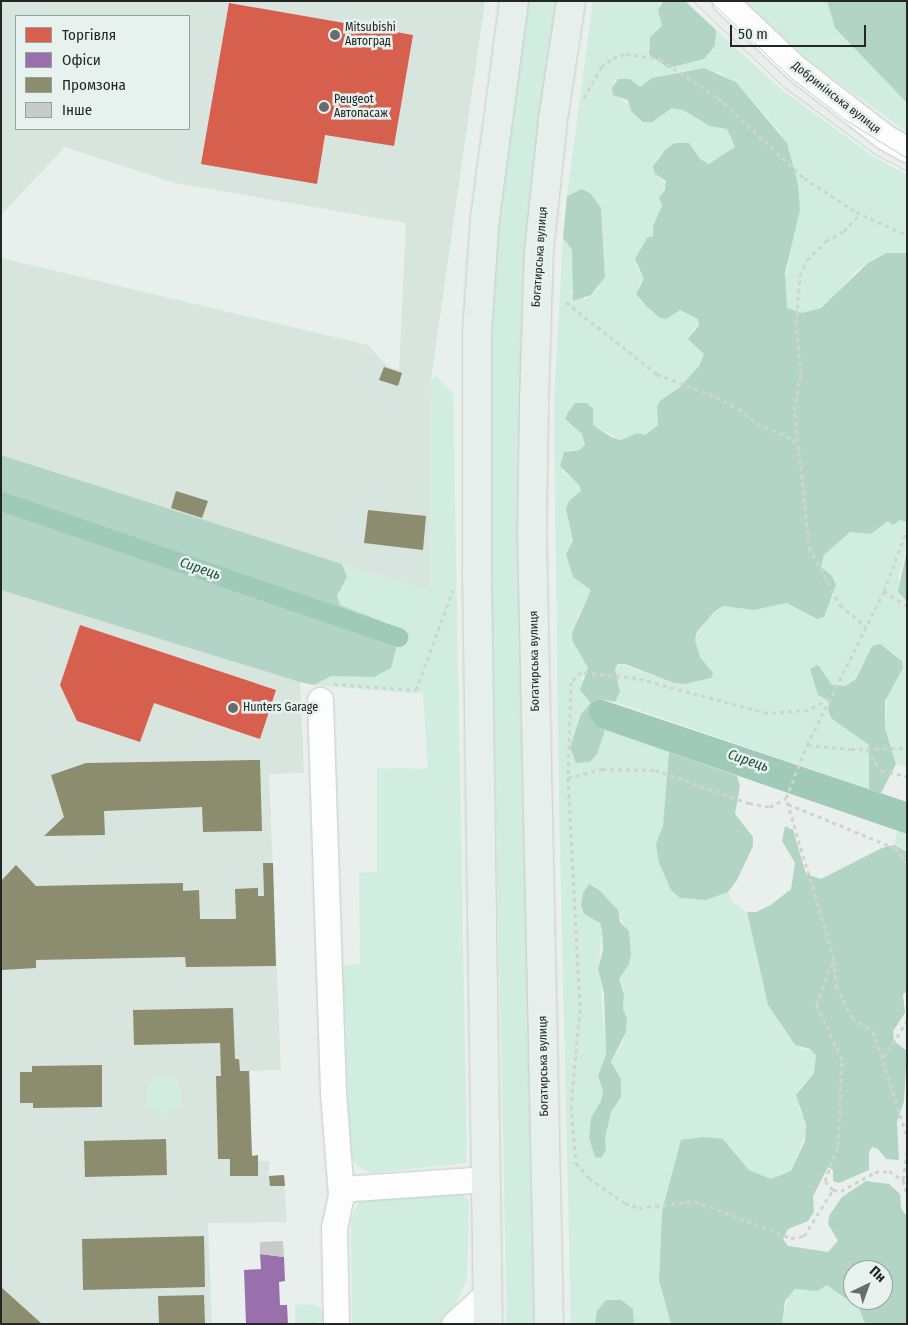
<!DOCTYPE html>
<meta charset="utf-8">
<style>
body{margin:0}
#map{position:relative;width:908px;height:1325px;overflow:hidden;background:#e9efec;font-family:"Fira Sans Condensed",sans-serif}
div>[style]{position:absolute}
[style*='--x']{left:calc(var(--x)*1px);top:calc(var(--y)*1px);width:calc(var(--w)*1px);rotate:calc(var(--a)*1deg)}
.built>*{inset:0;background:#d8e5df}
.green>*{inset:0;background:#d1ede1}
.round{border-radius:50%}
.forest>*{inset:0;background:#b1d4c6}
.water>*{inset:0;background:#9fc9b8}
.shops>*{inset:0;background:#d6604d}
.offices>*{inset:0;background:#9970ab}
.industry>*{inset:0;background:#8c8c6e}
.canal>*{height:19px;margin:-9.5px;padding:0 9.5px;transform-origin:9.5px;border-radius:9.5px;background:#9fc9b8}
.building>*{inset:0;background:#c7cbc9}
.path>*{height:3px;margin-top:-1.5px;transform-origin:0;background:repeating-linear-gradient(90deg,#d1d3d2 0 4px,transparent 0 8px)}
.roads{filter:drop-shadow(0 0 1px #c6cbc9) drop-shadow(0 0 1px #c6cbc9)}
.minor>*{height:25px;margin:-12.5px;padding:0 12.5px;transform-origin:12.5px;border-radius:12.5px;background:#fcfdfc}
.major>*{height:28px;margin:-14px;padding:0 14px;transform-origin:14px;border-radius:14px;background:#e6efec}
.tram>*{height:1px;margin:-0.5px;padding:0 0.5px;transform-origin:0.5px;border-radius:0.5px;background:#d3d5d4}
.dots>*{width:14px;height:14px;translate:-50% -50%;box-sizing:border-box;border:2px solid #e7f1ed;border-radius:50%}
span{translate:-50% -50%;white-space:nowrap;text-align:center;line-height:1.15;-webkit-text-stroke:5px #e7f1ed;paint-order:stroke}
.poi-label{font-size:12px;color:#222624}
.left{translate:0 -50%;text-align:left}
.street-label{font-size:12px;color:#222624}
.water-label{font-size:14px;color:#1d4d3c;font-style:italic}
.frame{position:absolute;inset:0;border:2px solid #222624;pointer-events:none}
.legend{position:absolute;left:15px;top:15px;width:175px;height:115px;box-sizing:border-box;background:#e7f1ed;border:1px solid #98a09d;margin:0;padding:6px 9px;list-style:none;font-size:15px;color:#222624}
.legend li{display:flex;align-items:center;gap:10px;height:25px}
.legend b{width:25px;border:1px solid #98a09d}
.north{position:absolute;left:843px;top:1260px;width:50px;height:50px;box-sizing:border-box;background:#e7f1ed;border:1px solid #98a09d;border-radius:50%;rotate:42deg;font-size:14px;font-weight:700;line-height:20px;text-align:center;color:#222624}
.north::after{content:'';display:block;margin:auto;width:18px;height:22px;background:#686c6a;clip-path:polygon(50% 0,100% 100%,50% 72%,0 100%)}
.scale{position:absolute;left:730px;top:25px;width:136px;height:22px;box-sizing:border-box;border:2px solid #222624;border-top:0;padding-left:6px;font-size:15px;line-height:18px;white-space:nowrap;color:#222624;-webkit-text-stroke:4px #e7f1ed;paint-order:stroke}
</style>
<div id="map">
<div class="built">
<div style="clip-path:polygon(evenodd,1px 1px,485px 1px,431px 380px,430px 592px,1px 455px,1px 258px,368px 345px,387px 366px,399px 370px,406px 223px,175px 183px,65px 147px,1px 215px,1px 1px,16px 16px,189px 16px,189px 129px,16px 129px,16px 16px)"></div>
<div style="clip-path:polygon(1px 590px,300px 682px,304px 773px,269px 774px,281px 1070px,250px 1071px,252px 1155px,258px 1155px,258px 1161px,269px 1161px,269px 1176px,284px 1175px,287px 1222px,208px 1223px,212px 1324px,1px 1324px)"></div>
</div>
<div class="green">
<div style="clip-path:polygon(526px 1px,560px 1px,518px 449px,535px 1324px,507px 1324px,487px 397px,492px 257px)"></div>
<div style="clip-path:polygon(evenodd,593px 1px,663px 1px,659px 4px,659px 16px,662px 27px,654px 34px,647px 50px,675px 64px,704px 59px,715px 46px,716px 30px,782px 90px,874px 157px,907px 175px,907px 253px,886px 253px,877px 257px,857px 270px,830px 302px,809px 313px,794px 313px,787px 308px,784px 289px,794px 228px,800px 210px,798px 184px,781px 133px,736px 82px,718px 72px,688px 70px,652px 78px,640px 87px,618px 79px,614px 81px,612px 88px,621px 100px,659px 117px,672px 108px,683px 110px,707px 124px,727px 129px,735px 147px,714px 163px,705px 163px,697px 155px,666px 149px,655px 161px,655px 174px,667px 185px,660px 194px,662px 206px,653px 226px,653px 234px,641px 248px,636px 265px,644px 279px,638px 287px,639px 300px,660px 318px,680px 310px,698px 319px,699px 325px,692px 330px,699px 349px,704px 354px,699px 366px,679px 388px,661px 400px,657px 406px,658px 424px,645px 435px,637px 433px,621px 440px,593px 425px,593px 417px,566px 414px,565px 420px,582px 434px,585px 444px,580px 450px,569px 450px,562px 471px,580px 485px,581px 492px,569px 501px,568px 519px,573px 541px,568px 559px,580px 582px,587px 584px,591px 590px,577px 618px,576px 649px,588px 668px,582px 679px,591px 703px,581px 714px,570px 747px,581px 763px,590px 762px,597px 754px,605px 730px,669px 752px,663px 826px,656px 844px,680px 898px,706px 900px,728px 892px,732px 901px,747px 912px,768px 1005px,790px 1039px,802px 1049px,814px 1051px,816px 1055px,814px 1073px,799px 1090px,799px 1110px,804px 1118px,806px 1133px,791px 1171px,771px 1179px,749px 1170px,730px 1146px,703px 1137px,681px 1141px,662px 1211px,659px 1280px,671px 1324px,634px 1324px,633px 1309px,597px 1311px,595px 1324px,571px 1324px,559px 802px,554px 404px,563px 238px,572px 250px,574px 281px,571px 294px,585px 299px,591px 295px,598px 289px,605px 271px,601px 208px,577px 191px,567px 196px,593px 1px,593px 885px,619px 916px,630px 935px,627px 967px,619px 979px,624px 990px,623px 1009px,627px 1027px,622px 1045px,611px 1062px,621px 1079px,622px 1091px,611px 1112px,605px 1138px,606px 1150px,601px 1158px,595px 1156px,589px 1138px,591px 1118px,601px 1101px,603px 1091px,598px 1081px,606px 1055px,599px 962px,602px 930px,600px 923px,584px 914px,581px 906px,583px 893px,593px 885px)"></div>
<div style="clip-path:polygon(744px 1px,827px 1px,835px 28px,907px 103px,907px 132px,807px 59px)"></div>
<div style="clip-path:polygon(436px 376px,453px 393px,467px 1163px,371px 1173px,357px 1166px,351px 1157px,342px 966px,360px 964px,359px 873px,377px 871px,377px 768px,428px 769px,423px 694px,314px 685px,331px 676px,367px 677px,395px 657px,396px 645px,381px 621px,339px 605px,337px 596px,347px 577px,342px 564px,430px 591px,431px 380px)"></div>
<div style="clip-path:polygon(900px 520px,907px 522px,907px 549px,899px 573px,900px 596px,907px 602px,907px 767px,896px 764px,885px 728px,888px 690px,903px 668px,894px 653px,863px 662px,856px 679px,845px 686px,832px 685px,810px 669px,818px 695px,830px 701px,828px 710px,869px 745px,869px 789px,615px 702px,620px 692px,615px 669px,621px 664px,674px 683px,685px 684px,711px 678px,709px 668px,700px 657px,695px 640px,705px 621px,723px 606px,754px 610px,787px 603px,817px 619px,835px 594px,832px 576px,821px 567px,824px 555px,850px 532px,871px 534px,888px 521px)"></div>
<div style="clip-path:polygon(897px 831px,907px 834px,907px 852px,894px 845px)"></div>
<div class="round" style="left:146px;top:1077px;width:36px;height:36px"></div>
<div style="clip-path:polygon(459px 1192px,469px 1200px,467px 1280px,448px 1319px,443px 1324px,352px 1324px,351px 1219px,359px 1201px)"></div>
<div style="clip-path:polygon(827px 1284px,845px 1298px,856px 1300px,865px 1324px,782px 1324px,789px 1294px,796px 1289px,817px 1291px)"></div>
<div style="clip-path:polygon(295px 1304px,317px 1305px,326px 1315px,328px 1324px,295px 1324px)"></div>
</div>
<div class="forest">
<div style="clip-path:polygon(663px 1px,685px 1px,716px 30px,715px 46px,704px 59px,668px 68px,649px 54px,650px 37px,662px 26px,658px 10px)"></div>
<div style="clip-path:polygon(827px 1px,907px 1px,907px 103px,835px 28px)"></div>
<div style="clip-path:polygon(704px 68px,736px 82px,787px 143px,798px 184px,800px 210px,785px 273px,787px 308px,802px 313px,821px 308px,868px 263px,886px 253px,907px 253px,907px 522px,900px 520px,893px 525px,888px 521px,871px 534px,850px 532px,824px 555px,821px 567px,832px 576px,836px 585px,824px 617px,817px 619px,787px 603px,754px 610px,723px 606px,714px 612px,697px 632px,695px 640px,700px 657px,713px 673px,711px 678px,685px 684px,674px 683px,625px 664px,618px 664px,615px 669px,620px 692px,615px 702px,600px 699px,591px 703px,597px 727px,605px 730px,597px 754px,590px 762px,576px 763px,570px 747px,581px 714px,591px 703px,580px 690px,588px 668px,573px 642px,572px 633px,591px 590px,573px 577px,566px 554px,573px 541px,566px 509px,569px 501px,581px 491px,579px 485px,560px 466px,564px 452px,580px 450px,585px 444px,582px 434px,565px 419px,567px 414px,575px 403px,587px 403px,593px 409px,593px 425px,611px 437px,621px 440px,637px 433px,645px 435px,658px 425px,657px 406px,661px 400px,679px 388px,699px 366px,704px 354px,688px 339px,699px 325px,698px 319px,680px 310px,666px 319px,660px 318px,646px 306px,636px 294px,644px 279px,635px 259px,647px 238px,653px 236px,653px 226px,662px 206px,659px 197px,665px 190px,666px 181px,655px 174px,653px 166px,666px 149px,675px 143px,689px 143px,700px 159px,709px 164px,735px 147px,727px 129px,710px 126px,683px 110px,672px 108px,652px 122px,643px 122px,631px 111px,628px 100px,613px 95px,612px 88px,618px 79px,630px 79px,640px 87px,652px 78px)"></div>
<div style="clip-path:polygon(582px 189px,591px 194px,601px 208px,605px 277px,591px 295px,573px 301px,572px 250px,563px 238px,567px 196px)"></div>
<div style="clip-path:polygon(1px 455px,342px 564px,347px 577px,337px 596px,340px 605px,381px 621px,400px 634px,391px 668px,374px 677px,331px 676px,314px 685px,300px 682px,1px 590px)"></div>
<div style="clip-path:polygon(907px 549px,907px 602px,898px 592px)"></div>
<div style="clip-path:polygon(880px 644px,902px 661px,903px 668px,885px 701px,885px 728px,896px 764px,881px 793px,869px 789px,869px 745px,831px 718px,828px 710px,830px 701px,818px 695px,810px 669px,818px 665px,832px 685px,845px 686px,856px 679px,872px 646px)"></div>
<div style="clip-path:polygon(669px 752px,737px 776px,740px 786px,735px 814px,753px 837px,753px 846px,737px 880px,728px 892px,706px 900px,680px 898px,671px 890px,659px 863px,656px 844px,663px 826px)"></div>
<div style="clip-path:polygon(785px 826px,793px 830px,806px 874px,821px 879px,882px 848px,894px 845px,907px 852px,907px 990px,903px 995px,905px 1013px,893px 1031px,894px 1041px,907px 1051px,904px 1101px,897px 1122px,899px 1160px,886px 1159px,878px 1149px,872px 1147px,869px 1152px,869px 1170px,839px 1183px,833px 1181px,833px 1170px,828px 1167px,813px 1196px,814px 1212px,808px 1221px,788px 1229px,783px 1239px,788px 1246px,828px 1252px,838px 1241px,828px 1224px,829px 1216px,842px 1197px,866px 1181px,889px 1184px,900px 1194px,901px 1208px,907px 1217px,907px 1324px,865px 1324px,856px 1300px,883px 1300px,883px 1270px,853px 1270px,853px 1298px,845px 1298px,827px 1285px,817px 1291px,795px 1289px,785px 1301px,782px 1324px,671px 1324px,659px 1280px,662px 1211px,681px 1140px,703px 1137px,723px 1139px,749px 1170px,771px 1179px,791px 1171px,805px 1141px,806px 1125px,796px 1095px,814px 1073px,816px 1055px,810px 1049px,795px 1045px,768px 1005px,747px 912px,756px 912px,771px 905px,791px 889px,795px 863px,782px 841px)"></div>
<div style="clip-path:polygon(589px 884px,599px 890px,618px 910px,620px 922px,629px 931px,631px 954px,629px 964px,619px 979px,624px 994px,623px 1009px,627px 1019px,626px 1032px,611px 1062px,621px 1079px,621px 1097px,611px 1112px,605px 1138px,606px 1150px,601px 1158px,595px 1157px,589px 1138px,591px 1118px,601px 1101px,603px 1091px,598px 1076px,606px 1055px,604px 993px,598px 969px,603px 950px,602px 930px,600px 923px,584px 914px,581px 906px,583px 893px)"></div>
<div style="clip-path:polygon(606px 1300px,621px 1300px,633px 1309px,634px 1324px,595px 1324px,597px 1311px)"></div>
</div>
<div class="water">
<div style="clip-path:polygon(600px 699px,907px 802px,907px 834px,597px 727px,588px 714px,591px 703px)"></div>
</div>
<div class="shops">
<div style="clip-path:polygon(229px 3px,413px 35px,394px 146px,325px 135px,317px 184px,201px 164px)"></div>
<div style="clip-path:polygon(80px 625px,276px 690px,260px 739px,154px 703px,140px 742px,77px 721px,60px 685px)"></div>
</div>
<div class="offices">
<div style="clip-path:polygon(260px 1254px,284px 1257px,285px 1281px,279px 1282px,280px 1305px,287px 1305px,288px 1324px,246px 1324px,244px 1270px,261px 1269px)"></div>
</div>
<div class="industry">
<div style="clip-path:polygon(384px 367px,402px 373px,398px 386px,379px 380px)"></div>
<div style="clip-path:polygon(176px 491px,208px 501px,202px 518px,171px 508px)"></div>
<div style="clip-path:polygon(368px 510px,426px 516px,423px 550px,364px 543px)"></div>
<div style="clip-path:polygon(260px 760px,262px 831px,203px 832px,202px 807px,104px 811px,105px 835px,44px 836px,64px 817px,51px 775px,86px 763px)"></div>
<div style="clip-path:polygon(263px 863px,273px 863px,276px 966px,186px 967px,185px 957px,36px 960px,36px 968px,1px 970px,1px 881px,16px 865px,36px 886px,183px 883px,183px 891px,199px 890px,200px 919px,236px 919px,235px 889px,258px 888px,258px 896px,264px 896px)"></div>
<div style="clip-path:polygon(233px 1008px,235px 1059px,239px 1059px,240px 1071px,249px 1071px,252px 1156px,258px 1155px,258px 1176px,230px 1176px,230px 1159px,218px 1159px,216px 1076px,221px 1076px,220px 1043px,134px 1045px,133px 1010px)"></div>
<div style="clip-path:polygon(102px 1065px,102px 1107px,33px 1108px,33px 1103px,20px 1103px,20px 1072px,32px 1072px,32px 1066px)"></div>
<div style="clip-path:polygon(166px 1139px,167px 1175px,85px 1177px,84px 1141px)"></div>
<div style="clip-path:polygon(284px 1175px,285px 1186px,270px 1186px,269px 1176px)"></div>
<div style="clip-path:polygon(204px 1236px,205px 1287px,83px 1290px,82px 1239px)"></div>
<div style="clip-path:polygon(1px 1287px,42px 1324px,1px 1324px)"></div>
<div style="clip-path:polygon(204px 1295px,205px 1324px,159px 1324px,158px 1296px)"></div>
</div>
<div class="canal">
<div style="--x:1;--y:501;--w:420;--a:18.9"></div>
</div>
<div class="building">
<div style="clip-path:polygon(283px 1241px,284px 1257px,260px 1254px,260px 1242px)"></div>
</div>
<div class="path">
<div style="--x:584;--y:98;--w:35;--a:-61"></div>
<div style="--x:601;--y:67;--w:15;--a:-37"></div>
<div style="--x:613;--y:58;--w:14;--a:-17"></div>
<div style="--x:626;--y:54;--w:34;--a:8"></div>
<div style="--x:660;--y:59;--w:70;--a:33.9"></div>
<div style="--x:718;--y:98;--w:117;--a:42.9"></div>
<div style="--x:804;--y:178;--w:62;--a:33.2"></div>
<div style="--x:856;--y:212;--w:56;--a:24.3"></div>
<div style="--x:566;--y:302;--w:116;--a:38.4"></div>
<div style="--x:657;--y:374;--w:56;--a:21"></div>
<div style="--x:709;--y:394;--w:34;--a:27"></div>
<div style="--x:739;--y:409;--w:23;--a:40"></div>
<div style="--x:757;--y:424;--w:39;--a:23"></div>
<div style="--x:793;--y:439;--w:13;--a:63"></div>
<div style="--x:799;--y:451;--w:97;--a:84.1"></div>
<div style="--x:809;--y:547;--w:66;--a:61.9"></div>
<div style="--x:840;--y:605;--w:34;--a:40"></div>
<div style="--x:799;--y:449;--w:39;--a:-97"></div>
<div style="--x:794;--y:410;--w:38;--a:-79"></div>
<div style="--x:801;--y:373;--w:49;--a:-95.8"></div>
<div style="--x:796;--y:324;--w:48;--a:-85.2"></div>
<div style="--x:800;--y:276;--w:17;--a:-66"></div>
<div style="--x:807;--y:260;--w:27;--a:-45"></div>
<div style="--x:826;--y:241;--w:21;--a:-29"></div>
<div style="--x:844;--y:231;--w:23;--a:-47"></div>
<div style="--x:884;--y:591;--w:27;--a:33"></div>
<div style="--x:334;--y:684;--w:82;--a:4.2"></div>
<div style="--x:416;--y:690;--w:107;--a:-69.7"></div>
<div style="--x:829;--y:698;--w:24;--a:150"></div>
<div style="--x:808;--y:710;--w:41;--a:175.8"></div>
<div style="--x:767;--y:713;--w:136;--a:-165"></div>
<div style="--x:636;--y:678;--w:55;--a:-173.8"></div>
<div style="--x:581;--y:672;--w:14;--a:135"></div>
<div style="--x:571;--y:682;--w:96;--a:91.8"></div>
<div style="--x:568;--y:778;--w:231;--a:87"></div>
<div style="--x:580;--y:1009;--w:97;--a:95.3"></div>
<div style="--x:571;--y:1106;--w:57;--a:85"></div>
<div style="--x:576;--y:1163;--w:20;--a:49"></div>
<div style="--x:589;--y:1178;--w:44;--a:34.8"></div>
<div style="--x:625;--y:1203;--w:15;--a:20"></div>
<div style="--x:639;--y:1208;--w:56;--a:-7.1"></div>
<div style="--x:695;--y:1201;--w:103;--a:21.1"></div>
<div style="--x:791;--y:1238;--w:13;--a:-9"></div>
<div style="--x:804;--y:1236;--w:54;--a:-57.8"></div>
<div style="--x:833;--y:1190;--w:8;--a:7"></div>
<div style="--x:841;--y:1191;--w:39;--a:-29"></div>
<div style="--x:875;--y:1172;--w:14;--a:-4"></div>
<div style="--x:889;--y:1171;--w:17;--a:33"></div>
<div style="--x:808;--y:745;--w:43;--a:5.3"></div>
<div style="--x:851;--y:749;--w:56;--a:-1"></div>
<div style="--x:867;--y:749;--w:26;--a:58"></div>
<div style="--x:881;--y:771;--w:26;--a:11"></div>
<div style="--x:568;--y:778;--w:35;--a:-15"></div>
<div style="--x:602;--y:769;--w:53;--a:1.1"></div>
<div style="--x:655;--y:770;--w:100;--a:19.3"></div>
<div style="--x:749;--y:803;--w:21;--a:11"></div>
<div style="--x:770;--y:807;--w:18;--a:-29"></div>
<div style="--x:788;--y:804;--w:116;--a:22.4"></div>
<div style="--x:895;--y:848;--w:19;--a:51"></div>
<div style="--x:834;--y:960;--w:26;--a:86"></div>
<div style="--x:836;--y:986;--w:36;--a:63"></div>
<div style="--x:852;--y:1018;--w:25;--a:32"></div>
<div style="--x:873;--y:1031;--w:110;--a:72.1"></div>
<div style="--x:884;--y:1057;--w:43;--a:-57.4"></div>
<div style="--x:907;--y:1152;--w:28;--a:98"></div>
<div style="--x:903;--y:1180;--w:16;--a:75"></div>
<div style="--x:833;--y:1190;--w:12;--a:-132"></div>
<div style="--x:825;--y:1181;--w:37;--a:-70"></div>
<div style="--x:838;--y:1146;--w:87;--a:-87.4"></div>
<div style="--x:842;--y:1059;--w:61;--a:-115.3"></div>
<div style="--x:816;--y:1004;--w:48;--a:-68.2"></div>
<div style="--x:834;--y:959;--w:168;--a:-106.6"></div>
<div style="--x:786;--y:798;--w:57;--a:-68.4"></div>
<div style="--x:807;--y:745;--w:172;--a:-63.4"></div>
<div style="--x:884;--y:591;--w:65;--a:-69.3"></div>
<div style="--x:303;--y:1324;--w:13;--a:-4"></div>
</div>
<div class="roads">
<div class="minor">
<div style="--x:725;--y:1;--w:99;--a:43.4"></div>
<div style="--x:797;--y:69;--w:111;--a:37.7"></div>
<div style="--x:885;--y:137;--w:25;--a:29"></div>
<div style="--x:320;--y:700;--w:393;--a:88.1"></div>
<div style="--x:333;--y:1093;--w:102;--a:85.5"></div>
<div style="--x:341;--y:1195;--w:33;--a:102"></div>
<div style="--x:334;--y:1227;--w:97;--a:88.8"></div>
<div style="--x:341;--y:1189;--w:145;--a:-3.9"></div>
<div style="--x:454;--y:1324;--w:45;--a:-42.3"></div>
</div>
<div class="major">
<div style="--x:488;--y:1324;--w:748;--a:-90.84"></div>
<div style="--x:477;--y:576;--w:244;--a:-90"></div>
<div style="--x:477;--y:332;--w:114;--a:-86"></div>
<div style="--x:485;--y:218;--w:219;--a:-82.4"></div>
<div style="--x:549;--y:1324;--w:791;--a:-91.23"></div>
<div style="--x:532;--y:533;--w:133;--a:-89.1"></div>
<div style="--x:534;--y:400;--w:149;--a:-88.1"></div>
<div style="--x:539;--y:251;--w:133;--a:-83.9"></div>
<div style="--x:553;--y:119;--w:119;--a:-81.3"></div>
</div>
</div>
<div class="tram">
<div style="--x:693;--y:1;--w:125;--a:43.4"></div>
<div style="--x:784;--y:87;--w:113;--a:36.4"></div>
<div style="--x:875;--y:154;--w:36;--a:28"></div>
<div style="--x:710;--y:1;--w:112;--a:43.5"></div>
<div style="--x:791;--y:78;--w:67;--a:37.7"></div>
<div style="--x:844;--y:119;--w:74;--a:31.8"></div>
</div>
<div class="dots">
<div style="left:335px;top:35px;background:#686c6a"></div>
<div style="left:324px;top:107px;background:#686c6a"></div>
<div style="left:233px;top:708px;background:#686c6a"></div>
</div>
<div class="poi-label">
<span class="left" style="left:345px;top:35px">Mitsubishi<br>Автоград</span>
<span class="left" style="left:334px;top:107px">Peugeot<br>Автопасаж</span>
<span class="left" style="left:243px;top:708px">Hunters Garage</span>
</div>
<div class="street-label">
<span style="left:836px;top:98px;rotate:38deg">Добринінська вулиця</span>
<span style="left:540px;top:257px;rotate:-86deg">Богатирська вулиця</span>
<span style="left:535px;top:661px;rotate:-91deg">Богатирська вулиця</span>
<span style="left:544px;top:1066px;rotate:-91deg">Богатирська вулиця</span>
</div>
<div class="water-label">
<span style="left:200px;top:569px;rotate:19deg">Сирець</span>
<span style="left:748px;top:761px;rotate:19deg">Сирець</span>
</div>
<div class="frame"></div>
<ul class="legend">
<li><b style="height:14px;background:#d6604d"></b>Торгівля</li>
<li><b style="height:14px;background:#9970ab"></b>Офіси</li>
<li><b style="height:14px;background:#8c8c6e"></b>Промзона</li>
<li><b style="height:14px;background:#c7cbc9"></b>Інше</li>
</ul>
<div class="north">Пн</div>
<div class="scale">50 m</div>
</div>
